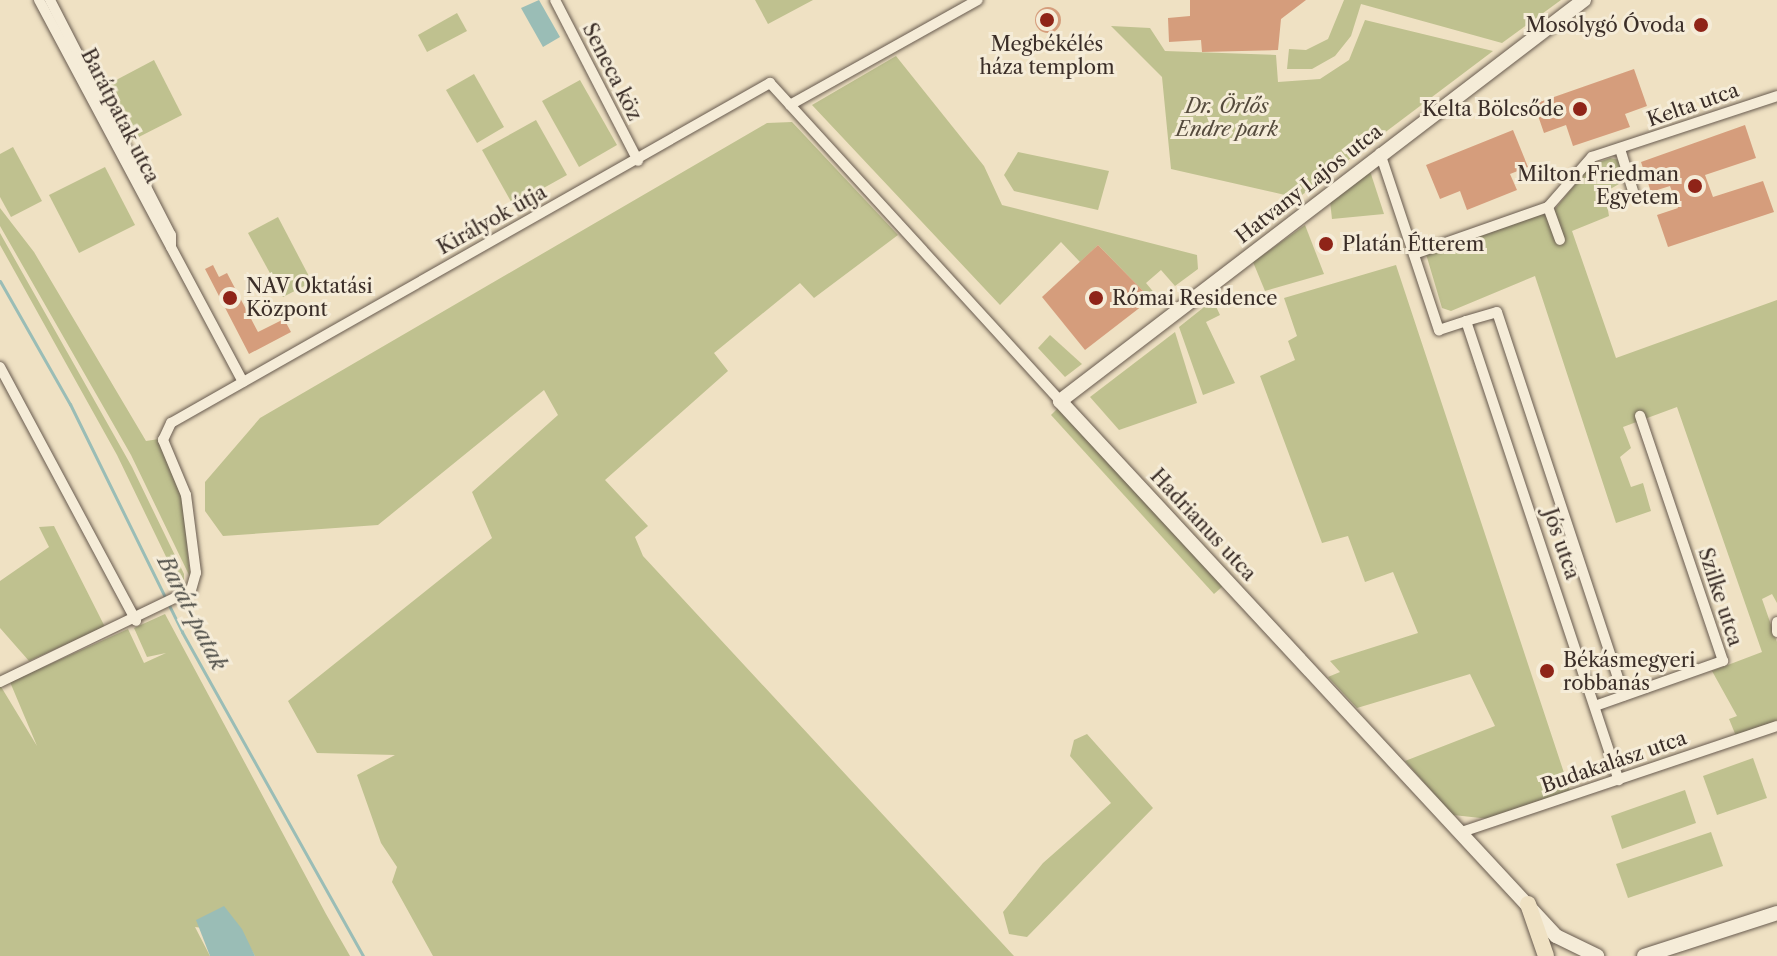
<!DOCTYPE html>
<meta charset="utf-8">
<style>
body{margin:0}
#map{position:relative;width:1777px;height:956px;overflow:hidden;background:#efe1c3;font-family:"Libre Caslon Text",serif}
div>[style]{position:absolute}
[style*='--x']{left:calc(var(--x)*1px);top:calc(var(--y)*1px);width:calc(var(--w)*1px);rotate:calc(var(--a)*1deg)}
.green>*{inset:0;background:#bfc18f}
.water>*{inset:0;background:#9abdb6}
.stream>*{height:3px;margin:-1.5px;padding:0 1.5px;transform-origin:1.5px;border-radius:1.5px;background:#9abdb6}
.building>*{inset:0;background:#d59d7c}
.round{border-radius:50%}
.roads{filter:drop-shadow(0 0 2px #685b4f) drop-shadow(0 0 2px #685b4f)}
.street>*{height:10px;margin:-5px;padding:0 5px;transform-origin:5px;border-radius:5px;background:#f5ecd8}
.secondary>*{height:14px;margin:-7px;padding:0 7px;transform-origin:7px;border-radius:7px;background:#f5ecd8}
.primary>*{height:16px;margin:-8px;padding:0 8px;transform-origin:8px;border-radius:8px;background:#efe1c3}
.dots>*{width:22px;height:22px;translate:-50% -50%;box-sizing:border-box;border:4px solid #f5ecd8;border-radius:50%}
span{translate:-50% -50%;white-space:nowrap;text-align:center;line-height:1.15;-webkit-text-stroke:6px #f5ecd8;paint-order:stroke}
.poi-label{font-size:20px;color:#3b2e28}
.right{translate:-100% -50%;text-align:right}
.left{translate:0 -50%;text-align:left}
.street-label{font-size:20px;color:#3b2e28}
.park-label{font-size:20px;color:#554b3d;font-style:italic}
.water-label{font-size:22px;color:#53524c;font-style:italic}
</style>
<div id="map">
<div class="green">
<div style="clip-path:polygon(755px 0,813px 0,768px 24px)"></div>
<div style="clip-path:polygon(1344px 0,1561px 0,1502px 43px,1361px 4px,1351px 36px,1335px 56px,1312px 69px,1287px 69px,1289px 49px,1306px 50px,1328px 39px)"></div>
<div style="clip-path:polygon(457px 13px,467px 31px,427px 52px,418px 35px)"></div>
<div style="clip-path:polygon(1365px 20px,1493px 51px,1298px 198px,1171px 169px,1162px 77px,1111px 26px,1150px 28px,1165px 51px,1276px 55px,1278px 82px,1320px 79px,1349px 60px)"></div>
<div style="clip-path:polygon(896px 56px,984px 166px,1002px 205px,1197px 255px,1198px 269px,1175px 286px,1161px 270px,1146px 283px,1156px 295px,1151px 299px,1098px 245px,1080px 262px,1061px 242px,1000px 305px,812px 105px)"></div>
<div style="clip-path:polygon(154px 60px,182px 115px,129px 142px,101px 88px)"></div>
<div style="clip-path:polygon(474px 74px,504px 127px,477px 143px,446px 90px)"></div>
<div style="clip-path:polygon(580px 80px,617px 145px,579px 167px,542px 101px)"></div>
<div style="clip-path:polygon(536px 120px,567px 175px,513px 205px,482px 150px)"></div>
<div style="clip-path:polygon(792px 122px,898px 235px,814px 298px,800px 283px,714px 353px,728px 371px,605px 480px,648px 526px,635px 537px,643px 556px,1014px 956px,433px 956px,392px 882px,397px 867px,381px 843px,357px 775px,395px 755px,317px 753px,288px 701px,492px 538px,472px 492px,558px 415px,544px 390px,378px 525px,223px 536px,205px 511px,205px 482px,260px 418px,767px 123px)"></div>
<div style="clip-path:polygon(13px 147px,42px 201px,11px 217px,0 197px,0 154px)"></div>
<div style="clip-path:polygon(1018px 152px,1109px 171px,1098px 210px,1014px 191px,1004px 175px)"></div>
<div style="clip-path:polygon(1610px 158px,1620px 160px,1626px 180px,1605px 192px,1609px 216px,1572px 231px,1616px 358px,1777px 300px,1777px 603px,1772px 594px,1762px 599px,1777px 642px,1777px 721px,1736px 736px,1729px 719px,1737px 716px,1712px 671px,1762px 652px,1677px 407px,1623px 427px,1631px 448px,1620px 457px,1631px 487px,1643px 483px,1651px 511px,1616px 523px,1535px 276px,1451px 311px,1442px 308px,1426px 254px,1555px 209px,1591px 165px)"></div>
<div style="clip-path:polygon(105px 167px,135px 225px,79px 253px,49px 195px)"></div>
<div style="clip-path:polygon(1370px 171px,1384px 214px,1332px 219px,1330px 201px)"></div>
<div style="clip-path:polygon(0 208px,34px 252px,146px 441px,159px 439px,182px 491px,190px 577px,131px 455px,0 226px)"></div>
<div style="clip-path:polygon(278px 217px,312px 282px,283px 297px,248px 233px)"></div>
<div style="clip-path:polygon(1305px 225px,1324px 274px,1265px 291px,1253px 262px)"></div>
<div style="clip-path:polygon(0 233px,132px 467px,184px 574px,184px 594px,117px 455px,0 245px)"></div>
<div style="clip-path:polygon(1396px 265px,1570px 791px,1490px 819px,1453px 815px,1405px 761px,1495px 726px,1470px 674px,1357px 708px,1328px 677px,1340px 672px,1330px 661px,1418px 633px,1393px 572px,1365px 582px,1348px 536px,1322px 543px,1260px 376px,1295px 360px,1288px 341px,1297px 336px,1284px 298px)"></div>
<div style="clip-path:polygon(1213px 300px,1220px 315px,1206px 322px,1235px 383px,1203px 395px,1179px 327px)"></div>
<div style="clip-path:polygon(1175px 332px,1197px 403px,1119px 430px,1090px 397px)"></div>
<div style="clip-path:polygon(1050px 335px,1082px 364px,1065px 377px,1038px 348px)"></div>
<div style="clip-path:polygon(1058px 408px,1223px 586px,1214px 594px,1051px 415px)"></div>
<div style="clip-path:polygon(54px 526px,105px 627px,29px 661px,0 628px,0 581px,49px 547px,39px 527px)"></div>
<div style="clip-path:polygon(165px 614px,326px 914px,350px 956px,255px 956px,242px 933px,195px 927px,210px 956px,0 956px,0 685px,37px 746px,10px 682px,128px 629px,144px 663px,166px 653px,147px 657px,134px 628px)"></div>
<div style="clip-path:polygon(1087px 734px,1153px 808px,1027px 937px,1009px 934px,1003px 912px,1043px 863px,1111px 803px,1070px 756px,1074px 740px)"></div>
<div style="clip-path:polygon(1753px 758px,1767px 798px,1717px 815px,1703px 776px)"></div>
<div style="clip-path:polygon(1685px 790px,1696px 823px,1622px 849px,1611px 816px)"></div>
<div style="clip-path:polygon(1711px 832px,1723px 866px,1628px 898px,1616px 864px)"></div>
</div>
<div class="water">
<div style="clip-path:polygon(539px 0,560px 37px,543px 47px,521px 8px)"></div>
<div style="clip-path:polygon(224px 906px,242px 929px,255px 956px,210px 956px,196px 920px)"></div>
</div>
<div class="stream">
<div style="--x:0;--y:281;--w:142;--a:60.4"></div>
<div style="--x:70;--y:404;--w:254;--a:63.8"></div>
<div style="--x:182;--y:632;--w:371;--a:60.8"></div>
</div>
<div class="building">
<div style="clip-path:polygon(1190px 0,1306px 0,1281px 19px,1278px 50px,1202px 52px,1201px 40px,1169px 42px,1168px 18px,1190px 16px)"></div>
<div class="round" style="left:1035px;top:7px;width:26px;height:26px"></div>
<div style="clip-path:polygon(1634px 69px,1647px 106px,1625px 114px,1630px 127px,1573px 146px,1566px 125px,1544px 133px,1534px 104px)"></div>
<div style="clip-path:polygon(1745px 125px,1756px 158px,1705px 175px,1713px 197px,1763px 181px,1774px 212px,1668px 247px,1657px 215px,1678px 208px,1670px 186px,1651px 192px,1641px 162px)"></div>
<div style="clip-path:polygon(1513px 130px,1528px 167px,1510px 174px,1517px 190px,1467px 210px,1460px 191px,1440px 199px,1426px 165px)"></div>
<div style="clip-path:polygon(1098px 245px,1151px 299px,1085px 350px,1042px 297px)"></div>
<div style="clip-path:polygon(213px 265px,219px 277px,227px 273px,258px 332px,284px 319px,291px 332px,249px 354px,205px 269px)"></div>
</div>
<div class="roads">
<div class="street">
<div style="--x:39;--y:0;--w:433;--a:61.9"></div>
<div style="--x:50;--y:0;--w:264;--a:62.8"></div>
<div style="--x:171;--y:235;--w:12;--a:90"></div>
<div style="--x:555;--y:0;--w:181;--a:62.7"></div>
<div style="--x:790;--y:105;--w:215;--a:-29.2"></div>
<div style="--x:1620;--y:149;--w:44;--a:72.8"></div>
<div style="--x:1380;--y:153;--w:187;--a:71.6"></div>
<div style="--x:1439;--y:330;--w:28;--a:-18"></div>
<div style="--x:1466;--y:321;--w:484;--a:71.6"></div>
<div style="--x:1548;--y:207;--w:35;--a:70"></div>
<div style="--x:1414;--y:254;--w:142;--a:-19.3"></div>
<div style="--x:1548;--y:207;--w:67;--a:-48.7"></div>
<div style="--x:1592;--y:157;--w:195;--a:-18.2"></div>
<div style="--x:1466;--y:321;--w:32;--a:-16"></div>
<div style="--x:1497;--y:312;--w:404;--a:71.7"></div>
<div style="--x:0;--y:367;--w:288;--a:61.8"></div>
<div style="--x:1777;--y:622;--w:10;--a:90"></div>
<div style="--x:0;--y:682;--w:212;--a:-25.7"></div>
<div style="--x:191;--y:590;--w:18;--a:-74"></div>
<div style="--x:196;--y:573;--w:79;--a:-97.3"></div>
<div style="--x:186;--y:495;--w:60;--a:-112.7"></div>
<div style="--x:163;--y:440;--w:19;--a:-65"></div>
<div style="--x:171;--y:423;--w:689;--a:-29.58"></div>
<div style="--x:770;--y:83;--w:430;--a:47.6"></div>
<div style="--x:1595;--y:706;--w:136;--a:-19.4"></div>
<div style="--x:1723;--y:661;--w:259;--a:-108.7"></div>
<div style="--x:1462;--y:832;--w:332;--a:-18.6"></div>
</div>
<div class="secondary">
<div style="--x:1584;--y:0;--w:660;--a:142.57"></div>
<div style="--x:1060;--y:401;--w:730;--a:47.17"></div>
<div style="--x:1556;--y:936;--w:46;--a:26"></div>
<div style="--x:1644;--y:956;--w:140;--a:-17.9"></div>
</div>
<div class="primary">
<div style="--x:1528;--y:904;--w:55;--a:70.9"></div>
</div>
</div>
<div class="dots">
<div style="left:1047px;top:20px;background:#8f2418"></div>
<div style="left:1701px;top:25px;background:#8f2418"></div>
<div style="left:1580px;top:109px;background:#8f2418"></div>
<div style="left:1695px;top:186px;background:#8f2418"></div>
<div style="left:1326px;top:244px;background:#8f2418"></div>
<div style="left:230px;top:298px;background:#8f2418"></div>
<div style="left:1096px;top:298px;background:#8f2418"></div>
<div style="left:1547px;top:671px;background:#8f2418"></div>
</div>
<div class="poi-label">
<span class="right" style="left:1685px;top:25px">Mosolygó Óvoda</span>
<span style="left:1047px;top:56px">Megbékélés<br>háza templom</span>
<span class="right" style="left:1564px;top:109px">Kelta Bölcsőde</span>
<span class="right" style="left:1679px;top:186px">Milton Friedman<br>Egyetem</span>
<span class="left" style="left:1342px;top:244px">Platán Étterem</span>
<span class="left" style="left:246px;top:298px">NAV Oktatási<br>Központ</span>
<span class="left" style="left:1112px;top:298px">Római Residence</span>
<span class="left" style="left:1563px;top:672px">Békásmegyeri<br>robbanás</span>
</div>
<div class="street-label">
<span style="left:612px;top:72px;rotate:63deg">Seneca köz</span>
<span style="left:1693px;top:105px;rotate:-19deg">Kelta utca</span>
<span style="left:120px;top:116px;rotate:63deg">Barátpatak utca</span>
<span style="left:1309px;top:184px;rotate:-38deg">Hatvany Lajos utca</span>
<span style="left:492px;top:220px;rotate:-29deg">Királyok útja</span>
<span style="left:1203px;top:525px;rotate:47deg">Hadrianus utca</span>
<span style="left:1561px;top:544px;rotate:71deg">Jós utca</span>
<span style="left:1720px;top:597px;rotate:72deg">Szilke utca</span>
<span style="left:1614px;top:762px;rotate:-19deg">Budakalász utca</span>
</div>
<div class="park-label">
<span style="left:1227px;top:118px">Dr. Örlős<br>Endre park</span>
</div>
<div class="water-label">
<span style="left:192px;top:613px;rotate:63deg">Barát-patak</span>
</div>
</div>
